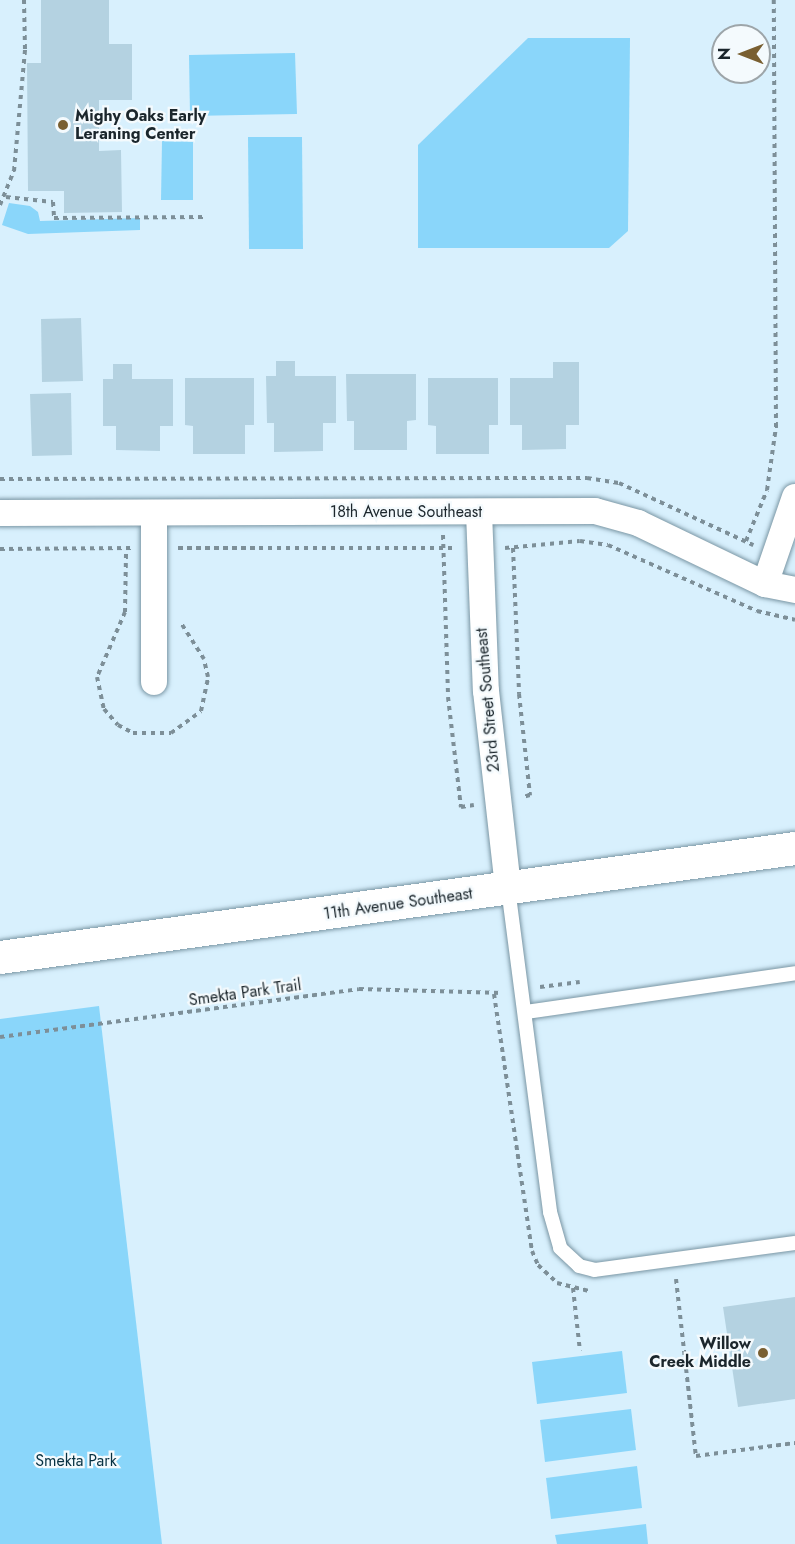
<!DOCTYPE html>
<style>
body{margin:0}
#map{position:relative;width:795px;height:1544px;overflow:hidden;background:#d8f0fd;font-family:Jost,sans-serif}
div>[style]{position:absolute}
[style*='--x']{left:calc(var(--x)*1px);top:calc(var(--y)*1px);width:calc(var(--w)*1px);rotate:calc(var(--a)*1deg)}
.green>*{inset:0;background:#8ad6fa}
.building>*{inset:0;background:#b4d2e1}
.path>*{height:4px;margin-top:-2px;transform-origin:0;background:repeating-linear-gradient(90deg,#7d8f98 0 4.5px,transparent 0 9px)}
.roads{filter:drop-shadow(0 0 2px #7a96a4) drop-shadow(0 0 2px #7a96a4)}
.service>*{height:14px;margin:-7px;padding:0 7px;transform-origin:7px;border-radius:7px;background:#fff}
.minor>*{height:26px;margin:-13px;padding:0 13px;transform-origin:13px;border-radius:13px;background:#fff}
.secondary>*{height:33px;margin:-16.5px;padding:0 16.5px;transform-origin:16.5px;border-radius:16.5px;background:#fff}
.dots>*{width:16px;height:16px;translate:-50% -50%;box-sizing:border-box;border:3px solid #f4fafd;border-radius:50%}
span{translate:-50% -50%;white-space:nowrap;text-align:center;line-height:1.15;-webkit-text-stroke:4.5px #f4fafd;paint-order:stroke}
.poi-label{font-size:16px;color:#1b262c;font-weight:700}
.left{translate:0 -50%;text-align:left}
.right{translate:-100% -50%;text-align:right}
.street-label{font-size:16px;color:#1b262c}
.park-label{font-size:16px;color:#073142}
.north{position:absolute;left:711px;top:24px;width:60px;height:60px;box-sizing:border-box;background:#f4fafd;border:2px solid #9da5a9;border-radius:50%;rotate:270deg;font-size:16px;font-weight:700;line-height:24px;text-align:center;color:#1b262c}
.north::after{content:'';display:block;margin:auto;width:21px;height:27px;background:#795f31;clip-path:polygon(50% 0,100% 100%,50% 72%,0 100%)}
</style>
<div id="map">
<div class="green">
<div style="clip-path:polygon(528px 38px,630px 38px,628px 231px,609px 248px,418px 248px,418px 145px)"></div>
<div style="clip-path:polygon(295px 53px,297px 114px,190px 116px,189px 55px)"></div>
<div style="clip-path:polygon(248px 137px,302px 137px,303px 249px,249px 249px)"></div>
<div style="clip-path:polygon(162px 141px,193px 142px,193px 200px,161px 200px)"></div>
<div style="clip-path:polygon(9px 203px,30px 206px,38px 212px,40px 221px,140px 218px,140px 230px,28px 234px,2px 225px)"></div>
<div style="clip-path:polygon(99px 1006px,162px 1544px,0 1544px,0 1019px)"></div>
<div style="clip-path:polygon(622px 1351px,627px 1393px,537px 1404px,532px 1362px)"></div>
<div style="clip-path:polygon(631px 1409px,636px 1450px,545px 1462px,540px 1420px)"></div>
<div style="clip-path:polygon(637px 1466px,642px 1508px,551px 1519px,546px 1478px)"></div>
<div style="clip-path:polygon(646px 1524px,648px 1544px,557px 1544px,555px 1535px)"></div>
</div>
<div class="building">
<div style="clip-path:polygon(41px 0,109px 0,109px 44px,132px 44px,132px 100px,99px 100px,99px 151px,121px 150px,122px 212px,64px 213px,64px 191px,28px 191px,27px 63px,41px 63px)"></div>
<div style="clip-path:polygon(81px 318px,83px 381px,42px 382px,41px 319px)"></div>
<div style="clip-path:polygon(276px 361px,295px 361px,295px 376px,336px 376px,336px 423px,323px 423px,323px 451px,274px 452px,274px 423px,267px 423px,266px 376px,276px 376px)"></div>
<div style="clip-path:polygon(553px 362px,579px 362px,579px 425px,566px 425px,566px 449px,522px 450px,522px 425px,510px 425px,510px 378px,553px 378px)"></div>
<div style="clip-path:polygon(113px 364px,132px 364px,132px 379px,173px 379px,173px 426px,160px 426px,160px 451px,116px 450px,116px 426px,103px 426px,103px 379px,113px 379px)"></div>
<div style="clip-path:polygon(346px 374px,416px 374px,416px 420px,407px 421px,407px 450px,354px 450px,354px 421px,347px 421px)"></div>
<div style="clip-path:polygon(185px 378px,254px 378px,254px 425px,245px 425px,245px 454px,193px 454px,193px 426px,185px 425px)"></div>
<div style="clip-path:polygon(428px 378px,498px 378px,498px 425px,489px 425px,489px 454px,436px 454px,436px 426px,428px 425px)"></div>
<div style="clip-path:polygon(71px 393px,72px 455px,32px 456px,30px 394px)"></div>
<div style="clip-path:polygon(795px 1297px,795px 1399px,738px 1407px,723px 1307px)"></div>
</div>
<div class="path">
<div style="--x:6;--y:197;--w:47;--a:6.1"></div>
<div style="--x:53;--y:202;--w:16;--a:86"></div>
<div style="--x:54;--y:218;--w:151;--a:-0.4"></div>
<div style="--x:0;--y:205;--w:37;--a:-68"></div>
<div style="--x:14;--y:171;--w:122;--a:-84.8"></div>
<div style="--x:25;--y:49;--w:49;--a:-91.2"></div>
<div style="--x:0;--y:479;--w:587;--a:-0.1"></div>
<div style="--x:587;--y:478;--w:32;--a:9"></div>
<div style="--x:619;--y:483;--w:148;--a:24.8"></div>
<div style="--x:443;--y:535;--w:162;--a:88.2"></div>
<div style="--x:448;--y:697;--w:111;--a:83.3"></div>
<div style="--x:461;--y:807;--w:13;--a:-9"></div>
<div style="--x:746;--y:541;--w:55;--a:-67.6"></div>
<div style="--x:767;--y:490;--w:64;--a:-81.9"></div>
<div style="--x:776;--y:427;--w:427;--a:-90.3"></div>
<div style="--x:178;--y:548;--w:277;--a:0"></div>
<div style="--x:505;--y:548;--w:75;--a:-5.3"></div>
<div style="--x:580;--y:541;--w:28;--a:8"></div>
<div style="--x:608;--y:545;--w:163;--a:23.9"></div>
<div style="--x:757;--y:611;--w:39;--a:13"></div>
<div style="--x:513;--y:548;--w:146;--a:87.6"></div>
<div style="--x:519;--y:694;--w:102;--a:83.8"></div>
<div style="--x:530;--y:795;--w:7;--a:164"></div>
<div style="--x:0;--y:549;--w:131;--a:-0.4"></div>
<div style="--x:126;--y:554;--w:58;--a:91"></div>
<div style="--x:125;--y:612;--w:71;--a:113.3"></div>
<div style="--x:97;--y:677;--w:33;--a:78"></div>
<div style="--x:104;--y:709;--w:21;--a:49"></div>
<div style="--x:118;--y:725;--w:17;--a:28"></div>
<div style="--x:133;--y:733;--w:38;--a:0"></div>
<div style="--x:171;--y:733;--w:37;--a:-36"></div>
<div style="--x:201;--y:711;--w:35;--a:-78"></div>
<div style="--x:208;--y:677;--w:18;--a:-103"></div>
<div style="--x:204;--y:659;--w:43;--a:-122.6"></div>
<div style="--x:540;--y:987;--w:40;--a:-7.1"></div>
<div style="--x:494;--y:994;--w:260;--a:81.6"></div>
<div style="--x:532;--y:1251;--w:15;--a:67"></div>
<div style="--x:538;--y:1265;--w:26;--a:43"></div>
<div style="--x:557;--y:1283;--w:34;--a:14"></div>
<div style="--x:0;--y:1037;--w:362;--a:-7.6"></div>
<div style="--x:359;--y:989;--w:144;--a:1.6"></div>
<div style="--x:676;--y:1279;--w:178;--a:83.6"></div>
<div style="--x:696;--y:1456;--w:100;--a:-7.5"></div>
<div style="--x:573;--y:1288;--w:63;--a:83.7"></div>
</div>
<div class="roads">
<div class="service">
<div style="--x:508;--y:888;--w:327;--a:82.6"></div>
<div style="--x:550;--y:1212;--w:37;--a:74"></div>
<div style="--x:560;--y:1248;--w:26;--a:43"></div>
<div style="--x:579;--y:1266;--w:16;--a:14"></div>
<div style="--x:595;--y:1270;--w:202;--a:-7.7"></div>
<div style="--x:526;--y:1012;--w:272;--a:-8.2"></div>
</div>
<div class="minor">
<div style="--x:479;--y:512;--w:179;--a:87.8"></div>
<div style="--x:486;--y:691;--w:198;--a:83.6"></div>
<div style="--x:0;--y:513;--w:595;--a:-0.19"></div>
<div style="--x:595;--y:511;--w:45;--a:15.6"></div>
<div style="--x:638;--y:523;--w:141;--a:25.7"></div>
<div style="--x:765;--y:584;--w:31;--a:11"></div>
<div style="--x:154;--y:513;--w:169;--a:90"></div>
<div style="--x:765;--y:584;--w:92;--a:-71"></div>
</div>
<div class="secondary">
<div style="--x:0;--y:957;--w:802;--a:-7.81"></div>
</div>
</div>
<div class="dots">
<div style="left:63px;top:125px;background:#795f31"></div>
<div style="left:763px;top:1353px;background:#795f31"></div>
</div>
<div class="poi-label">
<span class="left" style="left:75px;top:125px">Mighy Oaks Early<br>Leraning Center</span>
<span class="right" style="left:751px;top:1353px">Willow<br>Creek Middle</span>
</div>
<div class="street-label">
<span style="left:406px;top:512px">18th Avenue Southeast</span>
<span style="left:488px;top:700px;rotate:-95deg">23rd Street Southeast</span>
<span style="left:398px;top:904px;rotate:-8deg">11th Avenue Southeast</span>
<span style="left:245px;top:993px;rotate:-8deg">Smekta Park Trail</span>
</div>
<div class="park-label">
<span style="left:76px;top:1461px">Smekta Park</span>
</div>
<div class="north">N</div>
</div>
